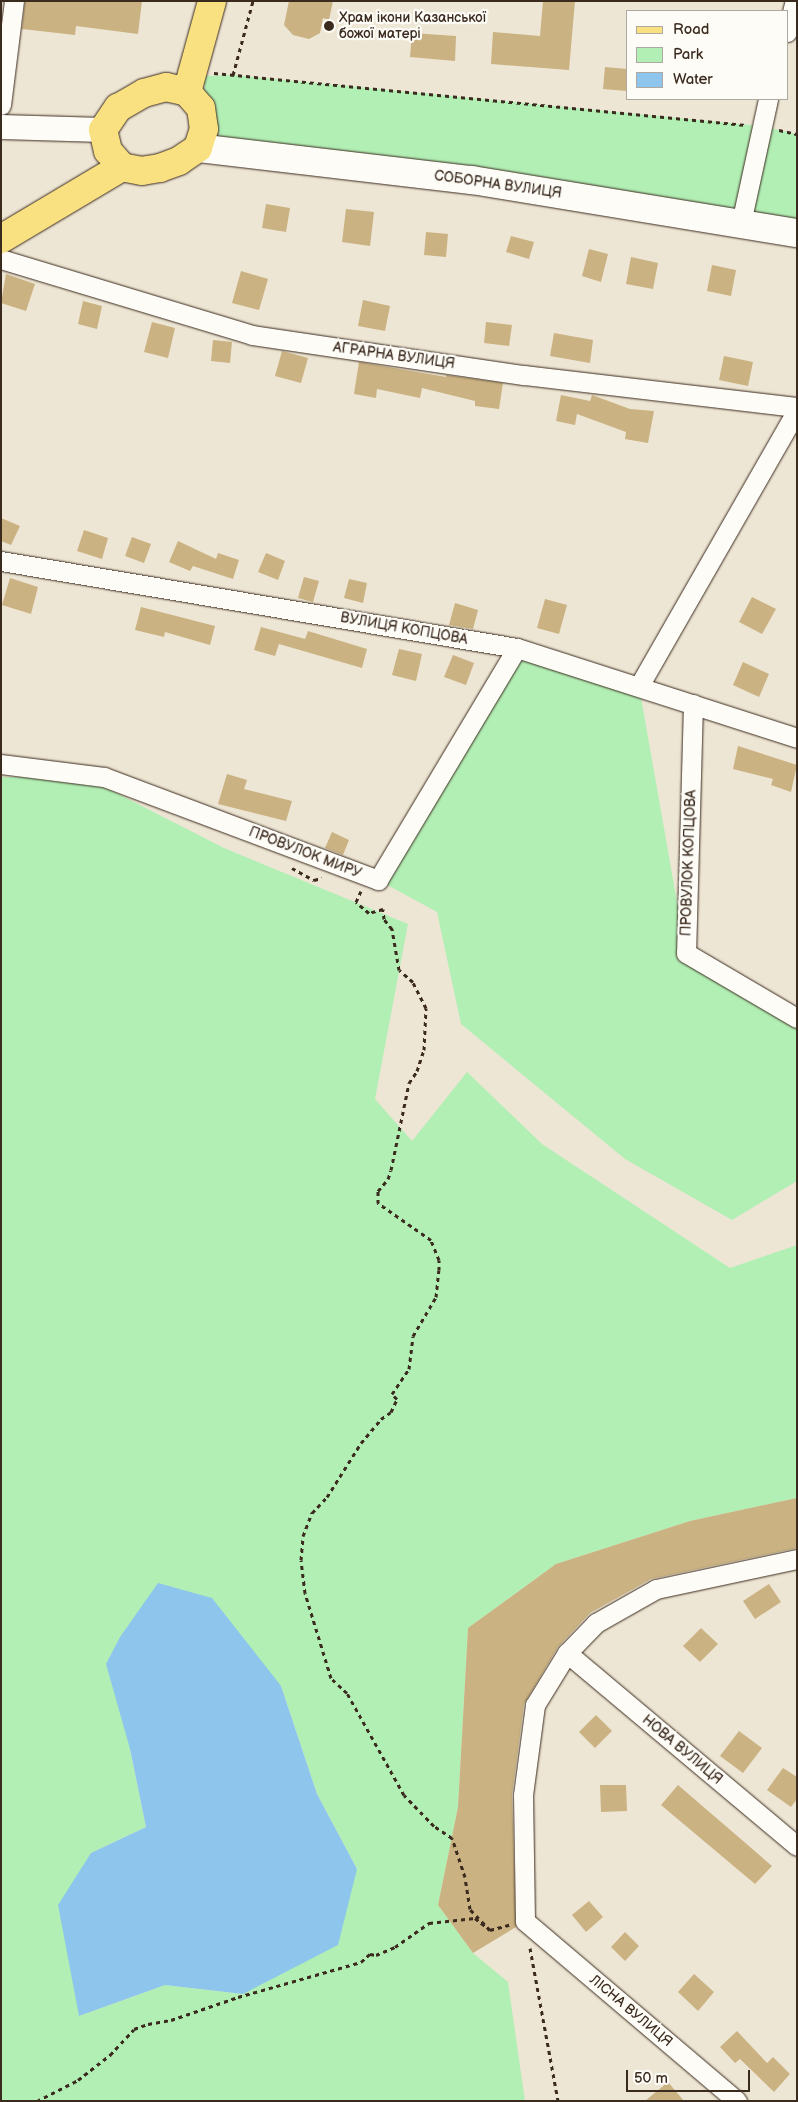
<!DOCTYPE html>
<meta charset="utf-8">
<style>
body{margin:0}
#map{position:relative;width:798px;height:2102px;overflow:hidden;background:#eee6d4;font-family:"Balsamiq Sans",sans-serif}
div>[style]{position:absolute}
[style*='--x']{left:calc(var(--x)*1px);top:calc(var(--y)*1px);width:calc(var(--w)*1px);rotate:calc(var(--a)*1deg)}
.green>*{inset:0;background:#b2efb5}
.water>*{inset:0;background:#8ec5ec}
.building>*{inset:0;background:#cab282}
.path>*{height:3px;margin-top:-1.5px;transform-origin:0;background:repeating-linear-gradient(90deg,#3b2a1e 0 4px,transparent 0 8px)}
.roads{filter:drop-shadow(0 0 1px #3b2a1e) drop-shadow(0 0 1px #3b2a1e)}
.minor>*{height:19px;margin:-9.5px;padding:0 9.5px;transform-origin:9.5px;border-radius:9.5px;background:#fdfcf7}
.tertiary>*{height:24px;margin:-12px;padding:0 12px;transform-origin:12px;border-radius:12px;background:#fdfcf7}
.secondary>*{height:28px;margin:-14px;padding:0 14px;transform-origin:14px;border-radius:14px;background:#fdfcf7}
.primary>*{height:28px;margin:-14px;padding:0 14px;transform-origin:14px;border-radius:14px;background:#f9e181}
.dots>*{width:14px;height:14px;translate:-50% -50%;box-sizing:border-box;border:2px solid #fdfcf7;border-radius:50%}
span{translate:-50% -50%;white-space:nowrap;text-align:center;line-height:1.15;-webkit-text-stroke:4.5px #fdfcf7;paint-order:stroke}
.poi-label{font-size:14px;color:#3b2a1e}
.left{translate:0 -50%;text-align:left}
.street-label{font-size:14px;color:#3b2a1e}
.frame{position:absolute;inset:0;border:2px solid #3b2a1e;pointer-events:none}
.legend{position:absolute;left:626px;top:10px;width:162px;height:90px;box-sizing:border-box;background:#fdfcf7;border:1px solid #afa8a0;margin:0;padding:6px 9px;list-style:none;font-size:15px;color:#3b2a1e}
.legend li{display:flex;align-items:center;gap:10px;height:25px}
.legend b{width:25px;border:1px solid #afa8a0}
.scale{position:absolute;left:626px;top:2070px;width:124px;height:22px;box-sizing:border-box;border:2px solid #3b2a1e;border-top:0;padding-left:6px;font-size:15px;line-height:18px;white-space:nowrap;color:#3b2a1e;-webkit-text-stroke:4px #fdfcf7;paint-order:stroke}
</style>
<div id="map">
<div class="green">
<div style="clip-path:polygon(233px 75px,761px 126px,797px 134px,797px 233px,222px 145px,205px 101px,204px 76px)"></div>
<div style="clip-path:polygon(517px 648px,639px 686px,686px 953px,797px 1018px,797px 1181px,732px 1220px,625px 1159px,461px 1024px,437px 912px,378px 880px)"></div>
<div style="clip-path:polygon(evenodd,1px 777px,85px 777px,224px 848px,408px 924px,375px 1099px,412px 1141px,467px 1072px,542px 1144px,730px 1268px,797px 1245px,797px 1498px,690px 1521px,556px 1564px,468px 1628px,458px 1807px,438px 1905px,473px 1953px,508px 1982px,525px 2101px,1px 2101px,1px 777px,281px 1686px,317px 1794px,357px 1869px,243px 1994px,165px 1985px,79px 2016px,91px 1853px,146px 1827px,130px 1750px,281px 1686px)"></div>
</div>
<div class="water">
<div style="clip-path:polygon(158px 1583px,212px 1598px,281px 1686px,317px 1794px,357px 1869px,338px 1945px,243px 1994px,165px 1985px,79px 2016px,58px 1905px,91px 1853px,146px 1827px,130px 1749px,106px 1664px,120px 1637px)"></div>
</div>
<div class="building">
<div style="clip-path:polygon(25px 1px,142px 1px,138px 34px,76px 26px,75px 35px,22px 29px)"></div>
<div style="clip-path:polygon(289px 1px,333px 1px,329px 20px,323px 18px,320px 33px,309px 39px,293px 35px,284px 25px)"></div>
<div style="clip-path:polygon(543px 1px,575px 1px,569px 70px,491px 64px,493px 32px,540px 36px)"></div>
<div style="clip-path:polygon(412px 33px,456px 36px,455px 61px,410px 57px)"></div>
<div style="clip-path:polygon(605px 67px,627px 69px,627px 91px,603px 89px)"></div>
<div style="clip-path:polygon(266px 204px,290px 208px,286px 232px,262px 228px)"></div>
<div style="clip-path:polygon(346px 209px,374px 212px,370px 246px,342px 242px)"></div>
<div style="clip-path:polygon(426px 232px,448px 234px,446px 257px,424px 255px)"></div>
<div style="clip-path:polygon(511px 236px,534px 242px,529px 259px,506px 252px)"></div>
<div style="clip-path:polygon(589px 249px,608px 254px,601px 282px,582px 276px)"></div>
<div style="clip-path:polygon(631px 257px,658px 263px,653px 289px,626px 284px)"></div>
<div style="clip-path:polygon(712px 265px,736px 270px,731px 296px,707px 291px)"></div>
<div style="clip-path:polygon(241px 271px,268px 279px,259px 310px,232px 303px)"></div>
<div style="clip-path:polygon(6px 274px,35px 284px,26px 311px,1px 303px)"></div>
<div style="clip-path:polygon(363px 300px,390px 306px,385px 331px,358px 326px)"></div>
<div style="clip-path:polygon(83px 301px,102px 306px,97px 329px,78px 324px)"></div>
<div style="clip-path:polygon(152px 322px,175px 328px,168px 358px,144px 352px)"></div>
<div style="clip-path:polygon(486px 322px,512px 325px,509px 346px,484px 343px)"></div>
<div style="clip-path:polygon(554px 333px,593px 340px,590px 363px,550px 356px)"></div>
<div style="clip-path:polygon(213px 340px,232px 342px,230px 363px,211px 361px)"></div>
<div style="clip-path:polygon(282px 351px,308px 358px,301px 383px,275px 376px)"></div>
<div style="clip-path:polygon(724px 356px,753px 362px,748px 386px,719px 380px)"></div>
<div style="clip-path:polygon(359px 362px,446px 377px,446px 375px,503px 383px,499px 409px,475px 406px,475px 401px,422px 388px,420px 398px,377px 389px,376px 398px,354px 394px)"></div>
<div style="clip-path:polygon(561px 395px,590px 401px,592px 395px,630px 409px,654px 411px,648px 443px,625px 439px,626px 432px,577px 414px,575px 425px,556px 421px)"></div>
<div style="clip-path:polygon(1px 518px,20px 526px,11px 545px,1px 541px)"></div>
<div style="clip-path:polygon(84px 530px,108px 538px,102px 559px,77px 551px)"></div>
<div style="clip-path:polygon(132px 537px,151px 544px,144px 563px,125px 556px)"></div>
<div style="clip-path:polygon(178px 541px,216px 559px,218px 553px,239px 560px,233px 579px,193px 566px,190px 571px,169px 562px)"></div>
<div style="clip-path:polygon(266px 553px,285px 561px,278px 580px,258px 572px)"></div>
<div style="clip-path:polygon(304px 577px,319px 581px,313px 602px,298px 598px)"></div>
<div style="clip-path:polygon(10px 578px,38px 587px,31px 614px,2px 605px)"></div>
<div style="clip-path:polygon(349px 579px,367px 583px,363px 603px,344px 598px)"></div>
<div style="clip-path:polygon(752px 597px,776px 609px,762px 634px,739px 622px)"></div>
<div style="clip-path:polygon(545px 599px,567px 605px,559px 634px,537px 628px)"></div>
<div style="clip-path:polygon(455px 603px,478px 610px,473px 629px,449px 625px)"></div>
<div style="clip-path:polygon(141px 607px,215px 626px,210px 645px,165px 632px,164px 637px,135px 630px)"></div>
<div style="clip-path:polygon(261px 627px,305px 639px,308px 631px,367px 649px,362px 668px,279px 644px,275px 656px,254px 650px)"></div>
<div style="clip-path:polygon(399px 649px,422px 654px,416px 681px,392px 675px)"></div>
<div style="clip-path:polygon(453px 655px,474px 663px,466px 685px,444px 677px)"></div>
<div style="clip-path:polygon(743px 662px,769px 674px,759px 697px,733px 685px)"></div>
<div style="clip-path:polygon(738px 746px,797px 765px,791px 792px,771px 785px,773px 779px,733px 769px)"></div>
<div style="clip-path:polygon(227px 774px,247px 780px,244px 789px,292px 801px,286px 821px,218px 804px)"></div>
<div style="clip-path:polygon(332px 832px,349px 840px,343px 855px,325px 848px)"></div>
<div style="clip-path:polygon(797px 1498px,797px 1548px,651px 1579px,590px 1613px,558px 1647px,524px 1704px,512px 1795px,516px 1927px,473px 1953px,438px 1905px,458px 1807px,468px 1628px,556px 1564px,690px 1521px)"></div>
<div style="clip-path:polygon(769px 1584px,781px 1602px,755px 1619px,743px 1601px)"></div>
<div style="clip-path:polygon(701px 1628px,718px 1644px,700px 1662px,683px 1646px)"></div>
<div style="clip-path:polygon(596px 1715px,612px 1731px,595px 1748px,579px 1732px)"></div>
<div style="clip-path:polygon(739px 1731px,762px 1748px,743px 1773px,720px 1756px)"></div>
<div style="clip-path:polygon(783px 1768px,797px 1777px,797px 1799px,791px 1807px,767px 1790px)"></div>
<div style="clip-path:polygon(600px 1785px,626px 1785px,627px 1811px,601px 1812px)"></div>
<div style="clip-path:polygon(678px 1785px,772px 1866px,755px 1884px,661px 1805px)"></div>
<div style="clip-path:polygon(589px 1901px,603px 1917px,586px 1932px,572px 1915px)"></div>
<div style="clip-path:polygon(625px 1932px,639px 1946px,625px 1961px,611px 1947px)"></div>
<div style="clip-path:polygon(694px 1974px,714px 1992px,698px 2011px,678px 1992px)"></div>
<div style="clip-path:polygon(737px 2031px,767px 2063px,773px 2057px,790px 2074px,774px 2092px,740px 2059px,735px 2063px,720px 2047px)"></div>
<div style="clip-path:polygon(668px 2082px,684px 2101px,645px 2101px)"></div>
</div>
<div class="path">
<div style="--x:214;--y:73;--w:534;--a:5.59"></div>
<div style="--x:233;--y:75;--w:77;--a:-74.9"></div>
<div style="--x:779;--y:130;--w:18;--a:13"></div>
<div style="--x:292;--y:868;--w:25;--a:29"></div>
<div style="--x:314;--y:880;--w:8;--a:-14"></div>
<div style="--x:490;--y:1930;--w:20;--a:-15"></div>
<div style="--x:530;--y:1948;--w:156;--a:79.6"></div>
<div style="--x:37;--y:2101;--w:46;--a:-27.1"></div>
<div style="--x:78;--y:2080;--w:41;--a:-38"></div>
<div style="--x:110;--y:2055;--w:35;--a:-47"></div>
<div style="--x:134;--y:2029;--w:15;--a:-20"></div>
<div style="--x:148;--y:2024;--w:23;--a:-10"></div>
<div style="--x:171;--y:2020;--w:71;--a:-18.9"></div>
<div style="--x:238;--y:1997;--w:128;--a:-15.9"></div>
<div style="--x:361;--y:1962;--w:12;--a:-42"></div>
<div style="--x:370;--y:1954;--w:6;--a:9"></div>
<div style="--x:376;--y:1955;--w:21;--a:-23"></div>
<div style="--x:395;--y:1947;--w:42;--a:-35.2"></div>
<div style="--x:429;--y:1923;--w:46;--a:-6.2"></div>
<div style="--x:475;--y:1918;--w:19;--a:39"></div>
<div style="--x:490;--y:1930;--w:29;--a:-134"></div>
<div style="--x:470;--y:1909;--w:32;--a:-99"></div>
<div style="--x:465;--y:1877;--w:41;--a:-108.4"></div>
<div style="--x:452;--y:1838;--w:22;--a:-146"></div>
<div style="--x:434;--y:1826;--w:43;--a:-134.1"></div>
<div style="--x:404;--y:1795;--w:117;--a:-119.2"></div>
<div style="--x:347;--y:1693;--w:22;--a:-137"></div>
<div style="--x:331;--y:1678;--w:89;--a:-107"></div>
<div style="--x:305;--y:1593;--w:33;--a:-97"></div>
<div style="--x:301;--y:1560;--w:24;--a:-85"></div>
<div style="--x:303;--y:1536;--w:25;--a:-69"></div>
<div style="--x:312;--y:1513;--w:22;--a:-47"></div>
<div style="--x:327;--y:1497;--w:64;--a:-57.8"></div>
<div style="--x:361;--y:1443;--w:31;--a:-50"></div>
<div style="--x:381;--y:1419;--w:12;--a:-35"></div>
<div style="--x:391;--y:1412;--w:14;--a:-65"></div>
<div style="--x:397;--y:1399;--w:7;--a:-135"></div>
<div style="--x:392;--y:1394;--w:30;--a:-56"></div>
<div style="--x:409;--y:1369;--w:33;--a:-83"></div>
<div style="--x:413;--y:1336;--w:45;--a:-59.5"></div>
<div style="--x:436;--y:1297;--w:27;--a:-84"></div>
<div style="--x:439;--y:1270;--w:10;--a:-90"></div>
<div style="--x:439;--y:1260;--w:22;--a:-112"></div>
<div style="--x:431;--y:1240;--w:65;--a:-145.1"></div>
<div style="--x:378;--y:1203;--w:12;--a:-90"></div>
<div style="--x:378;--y:1191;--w:16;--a:-50"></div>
<div style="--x:388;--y:1179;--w:9;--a:-72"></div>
<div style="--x:391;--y:1170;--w:89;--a:-78.3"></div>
<div style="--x:409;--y:1083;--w:14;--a:-56"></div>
<div style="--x:417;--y:1071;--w:22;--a:-72"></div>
<div style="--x:424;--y:1050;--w:42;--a:-87.3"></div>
<div style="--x:426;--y:1008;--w:29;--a:-117"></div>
<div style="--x:413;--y:982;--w:18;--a:-139"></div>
<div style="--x:399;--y:970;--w:42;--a:-99.7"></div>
<div style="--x:392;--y:929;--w:13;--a:-129"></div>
<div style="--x:384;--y:919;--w:10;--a:-96"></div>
<div style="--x:383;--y:909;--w:15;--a:164"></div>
<div style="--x:369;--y:913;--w:17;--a:-140"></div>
<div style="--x:356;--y:902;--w:12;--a:-66"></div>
</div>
<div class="roads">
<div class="minor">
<div style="--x:787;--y:32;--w:32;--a:-76"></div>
<div style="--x:1;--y:105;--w:105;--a:-82.9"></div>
<div style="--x:741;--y:223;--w:127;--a:-77.7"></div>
<div style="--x:1;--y:259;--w:262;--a:16.8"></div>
<div style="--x:252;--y:335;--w:275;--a:8.4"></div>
<div style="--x:524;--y:375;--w:275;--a:6.7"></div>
<div style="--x:1;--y:561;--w:523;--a:9.57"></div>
<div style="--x:517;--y:648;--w:294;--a:17.8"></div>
<div style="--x:639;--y:686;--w:318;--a:-60.2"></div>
<div style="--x:693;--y:704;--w:249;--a:91.6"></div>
<div style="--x:686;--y:953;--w:129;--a:30.4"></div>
<div style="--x:1;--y:764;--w:104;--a:7.2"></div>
<div style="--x:104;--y:777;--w:293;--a:20.6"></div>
<div style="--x:378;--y:880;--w:270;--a:-59.1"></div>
<div style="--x:567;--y:1653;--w:300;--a:40"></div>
<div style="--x:737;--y:2101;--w:278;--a:-139.7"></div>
<div style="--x:525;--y:1921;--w:126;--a:-90.9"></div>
<div style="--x:523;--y:1795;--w:91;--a:-82.4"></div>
<div style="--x:535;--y:1705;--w:61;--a:-58.4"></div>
<div style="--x:567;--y:1653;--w:42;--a:-46"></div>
<div style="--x:596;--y:1623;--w:69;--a:-29.5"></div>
<div style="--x:656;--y:1589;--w:144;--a:-12"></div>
</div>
<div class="tertiary">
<div style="--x:1;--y:127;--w:102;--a:1.7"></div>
</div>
<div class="secondary">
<div style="--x:198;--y:148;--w:276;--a:6.7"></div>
<div style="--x:472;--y:180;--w:329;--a:9.3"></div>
</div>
<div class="primary">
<div style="--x:166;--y:87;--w:22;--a:13"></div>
<div style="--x:187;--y:92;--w:21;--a:49"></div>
<div style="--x:201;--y:108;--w:21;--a:82"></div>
<div style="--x:204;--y:129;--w:20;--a:108"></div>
<div style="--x:198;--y:148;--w:23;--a:146"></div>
<div style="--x:179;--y:161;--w:20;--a:160"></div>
<div style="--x:160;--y:168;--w:18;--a:171"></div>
<div style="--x:142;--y:171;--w:20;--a:-169"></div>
<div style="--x:122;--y:167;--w:21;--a:-131"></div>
<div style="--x:108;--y:151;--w:22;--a:-103"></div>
<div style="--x:103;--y:130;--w:27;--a:-56"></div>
<div style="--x:118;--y:108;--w:30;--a:-30"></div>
<div style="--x:144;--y:93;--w:23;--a:-15"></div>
<div style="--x:187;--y:92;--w:94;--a:-74.6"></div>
<div style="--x:1;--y:239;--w:141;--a:-30.8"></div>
</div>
</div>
<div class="dots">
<div style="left:329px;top:26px;background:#3b2a1e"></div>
</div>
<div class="poi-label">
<span class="left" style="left:339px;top:26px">Храм ікони Казанської<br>божої матері</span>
</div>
<div class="street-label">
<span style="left:498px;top:185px;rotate:8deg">СОБОРНА ВУЛИЦЯ</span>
<span style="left:394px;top:356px;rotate:8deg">АГРАРНА ВУЛИЦЯ</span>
<span style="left:404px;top:629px;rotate:10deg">ВУЛИЦЯ КОПЦОВА</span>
<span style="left:305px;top:853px;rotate:21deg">ПРОВУЛОК МИРУ</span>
<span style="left:689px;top:863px;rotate:-88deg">ПРОВУЛОК КОПЦОВА</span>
<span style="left:682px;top:1750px;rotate:40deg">НОВА ВУЛИЦЯ</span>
<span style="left:631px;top:2011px;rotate:40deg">ЛІСНА ВУЛИЦЯ</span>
</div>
<div class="frame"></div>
<ul class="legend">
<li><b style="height:6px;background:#f9e181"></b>Road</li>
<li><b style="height:14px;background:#b2efb5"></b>Park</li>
<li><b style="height:14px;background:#8ec5ec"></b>Water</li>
</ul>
<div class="scale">50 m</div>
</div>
